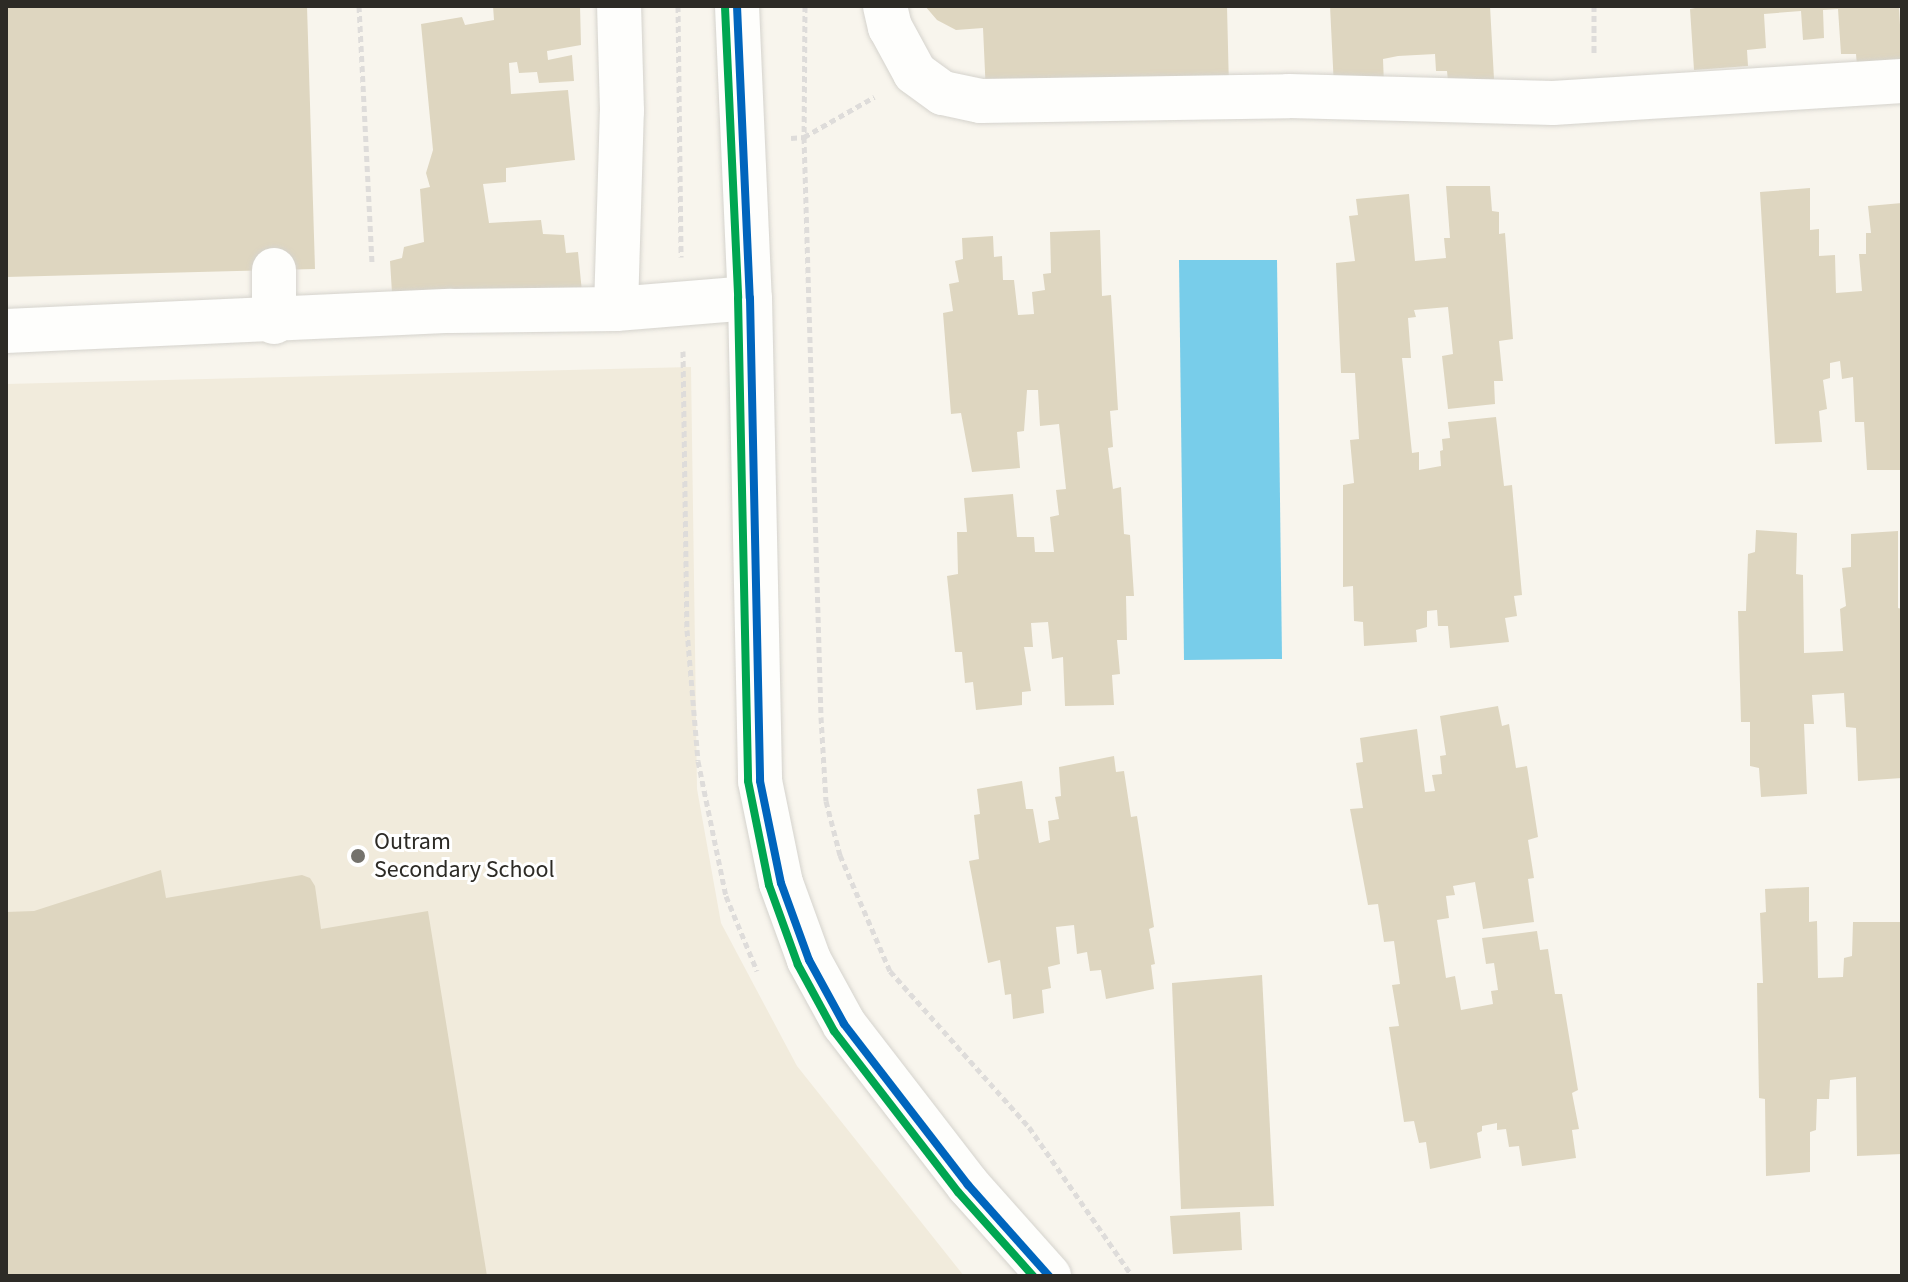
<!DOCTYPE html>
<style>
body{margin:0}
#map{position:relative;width:1908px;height:1282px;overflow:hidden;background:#f8f5ed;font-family:"Source Sans 3",sans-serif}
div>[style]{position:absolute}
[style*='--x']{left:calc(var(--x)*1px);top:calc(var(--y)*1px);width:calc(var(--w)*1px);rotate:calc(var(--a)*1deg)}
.built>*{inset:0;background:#f1ebdc}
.water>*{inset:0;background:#78cdea}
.building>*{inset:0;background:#ded6c0}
.path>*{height:5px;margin-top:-2.5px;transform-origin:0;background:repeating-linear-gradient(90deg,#dedcda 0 6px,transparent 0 10px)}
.roads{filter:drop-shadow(0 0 2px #d5d3cd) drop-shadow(0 0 2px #d5d3cd)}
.minor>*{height:44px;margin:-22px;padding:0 22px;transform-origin:22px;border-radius:22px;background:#fefefc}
.bus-1>*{height:8px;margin:-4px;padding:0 4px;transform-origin:4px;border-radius:4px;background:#0065bd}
.bus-2>*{height:8px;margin:-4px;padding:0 4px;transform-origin:4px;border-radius:4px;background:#00a651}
.dots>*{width:22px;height:22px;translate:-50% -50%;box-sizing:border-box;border:4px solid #fff;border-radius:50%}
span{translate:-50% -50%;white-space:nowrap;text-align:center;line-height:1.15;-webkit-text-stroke:6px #fff;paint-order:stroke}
.poi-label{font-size:24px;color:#2d2b26}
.left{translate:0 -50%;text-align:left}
.frame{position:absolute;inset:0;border:8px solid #2d2b26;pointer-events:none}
</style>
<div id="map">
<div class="built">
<div style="clip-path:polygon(691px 367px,697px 789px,721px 923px,797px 1066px,964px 1276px,6px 1276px,6px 384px)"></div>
</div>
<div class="water">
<div style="clip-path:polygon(1179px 260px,1277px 260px,1282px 659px,1184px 660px)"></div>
</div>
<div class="building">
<div style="clip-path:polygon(6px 6px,307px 6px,315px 269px,6px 277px)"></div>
<div style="clip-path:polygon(493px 6px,580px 6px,581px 45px,547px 51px,548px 60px,572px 55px,574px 81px,539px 83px,537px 72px,519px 73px,517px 62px,509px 63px,511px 94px,568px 90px,575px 160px,506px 168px,506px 182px,483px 184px,489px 223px,541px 220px,543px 234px,564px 235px,566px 253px,578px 252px,582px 292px,392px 293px,390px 261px,402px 258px,404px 247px,424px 242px,420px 189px,430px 187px,426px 173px,433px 150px,421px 24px,462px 17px,465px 25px,494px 20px)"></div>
<div style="clip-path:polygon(925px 6px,1227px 6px,1229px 88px,986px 94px,983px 28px,956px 30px,937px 20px)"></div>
<div style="clip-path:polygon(1330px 6px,1490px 6px,1494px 79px,1448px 81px,1447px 71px,1436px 71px,1435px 54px,1398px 56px,1383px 59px,1384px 85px,1334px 87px)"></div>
<div style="clip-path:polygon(1705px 6px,1899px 6px,1902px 63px,1857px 66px,1856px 54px,1841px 54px,1838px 9px,1823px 10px,1824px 38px,1803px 40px,1801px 11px,1764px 14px,1766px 48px,1747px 50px,1748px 66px,1694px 70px,1690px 9px)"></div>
<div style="clip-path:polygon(1446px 186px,1490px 186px,1492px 211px,1499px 212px,1499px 234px,1505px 233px,1513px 339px,1499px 341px,1503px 381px,1494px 381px,1495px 404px,1448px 409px,1442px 356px,1453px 354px,1448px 307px,1414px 310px,1416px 317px,1408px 318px,1411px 358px,1402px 358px,1412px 453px,1419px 452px,1419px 470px,1441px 466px,1440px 451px,1443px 450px,1442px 439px,1450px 438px,1448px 422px,1496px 417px,1504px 486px,1512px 485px,1522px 595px,1514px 596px,1517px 616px,1505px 618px,1509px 642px,1450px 648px,1448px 626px,1438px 626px,1437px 610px,1427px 611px,1427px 627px,1416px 630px,1417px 642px,1364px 646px,1363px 622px,1354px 621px,1353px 586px,1343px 587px,1343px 485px,1354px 483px,1350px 440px,1359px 439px,1355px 373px,1341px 373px,1336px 263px,1355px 261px,1349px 216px,1358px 215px,1356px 199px,1409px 194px,1415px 261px,1446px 258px,1444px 238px,1450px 238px)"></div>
<div style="clip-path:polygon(1810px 188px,1810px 230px,1819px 229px,1819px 256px,1835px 255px,1836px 293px,1862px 291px,1859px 254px,1866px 254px,1866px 233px,1871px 233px,1868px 206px,1902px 203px,1902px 470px,1867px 470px,1864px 422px,1855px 422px,1853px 377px,1842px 379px,1840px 361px,1830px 363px,1830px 378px,1823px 380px,1827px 409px,1819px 411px,1822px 442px,1775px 444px,1760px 192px)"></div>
<div style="clip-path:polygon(1100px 230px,1102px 296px,1111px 295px,1118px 410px,1110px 411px,1113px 447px,1108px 448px,1113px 489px,1121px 487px,1124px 534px,1130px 535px,1134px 596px,1126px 596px,1127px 640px,1117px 640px,1120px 674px,1112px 675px,1114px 705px,1065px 706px,1063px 657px,1052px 659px,1048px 622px,1031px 623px,1033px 647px,1024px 647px,1031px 691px,1022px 692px,1022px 705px,976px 710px,973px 682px,965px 683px,962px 652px,955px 652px,947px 576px,958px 574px,957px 532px,967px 532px,964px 498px,1013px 494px,1017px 537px,1034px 537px,1035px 552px,1054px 552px,1050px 517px,1059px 515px,1056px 490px,1066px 489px,1059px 424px,1040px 426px,1038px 390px,1027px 390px,1024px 431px,1017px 432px,1020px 468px,972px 472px,961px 413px,951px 414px,943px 313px,953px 311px,949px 284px,959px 282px,955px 261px,963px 259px,962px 238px,993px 236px,994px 257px,1002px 256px,1003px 280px,1014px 280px,1018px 315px,1034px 314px,1032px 292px,1045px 290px,1043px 274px,1051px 273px,1050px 232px)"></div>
<div style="clip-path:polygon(1756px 530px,1797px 533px,1796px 574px,1803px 575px,1804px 653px,1843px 651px,1840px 609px,1846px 606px,1842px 568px,1851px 567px,1851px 534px,1898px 531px,1898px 608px,1902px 609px,1902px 778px,1858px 781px,1856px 728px,1846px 727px,1844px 693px,1812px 695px,1814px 724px,1804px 724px,1807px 794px,1761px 797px,1759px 768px,1750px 766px,1750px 722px,1741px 722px,1738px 611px,1746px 611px,1748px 554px,1755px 552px)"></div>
<div style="clip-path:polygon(1498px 706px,1502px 726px,1509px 724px,1516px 768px,1527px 766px,1538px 837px,1528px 840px,1534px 878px,1528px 879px,1534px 922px,1483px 929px,1475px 882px,1453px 886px,1455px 895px,1446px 896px,1449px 918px,1437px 920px,1446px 978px,1455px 976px,1461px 1010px,1493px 1004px,1491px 991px,1498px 990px,1494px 963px,1486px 964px,1482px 938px,1537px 931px,1540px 950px,1548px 949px,1555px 994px,1562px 994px,1578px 1090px,1572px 1093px,1579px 1129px,1572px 1130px,1576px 1158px,1522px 1166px,1519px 1146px,1509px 1147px,1506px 1129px,1497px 1130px,1497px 1123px,1482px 1126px,1482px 1131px,1477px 1133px,1481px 1158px,1430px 1169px,1426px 1142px,1419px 1143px,1414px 1121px,1404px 1122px,1389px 1027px,1399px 1026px,1392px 985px,1400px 984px,1394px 941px,1384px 942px,1378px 904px,1368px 905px,1350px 809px,1363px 808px,1356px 763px,1363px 762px,1360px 738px,1417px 729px,1425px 792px,1435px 791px,1432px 775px,1442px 774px,1440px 756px,1446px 755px,1440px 716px)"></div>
<div style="clip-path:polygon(1114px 756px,1116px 772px,1124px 771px,1131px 817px,1137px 816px,1154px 927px,1149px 929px,1155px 964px,1151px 965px,1154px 989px,1106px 999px,1101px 970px,1090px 971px,1087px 952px,1077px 954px,1074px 925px,1056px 927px,1060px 964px,1048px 967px,1051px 988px,1042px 990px,1044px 1013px,1013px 1019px,1011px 994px,1005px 995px,1000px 960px,988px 963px,969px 861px,979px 859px,974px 815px,980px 814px,977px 789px,1022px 781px,1026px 809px,1033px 809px,1039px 843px,1050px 840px,1048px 821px,1059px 819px,1055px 797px,1061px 796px,1059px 767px)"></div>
<div style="clip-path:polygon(161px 870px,166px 898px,302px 875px,310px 878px,315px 886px,321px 929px,428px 911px,487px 1276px,6px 1276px,6px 912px,34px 911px)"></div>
<div style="clip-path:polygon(1809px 887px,1809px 922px,1817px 921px,1818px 978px,1843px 977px,1844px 958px,1852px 956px,1853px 922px,1902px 922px,1902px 1154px,1857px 1156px,1856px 1077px,1830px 1080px,1829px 1099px,1817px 1099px,1816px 1130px,1810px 1132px,1810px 1172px,1766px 1176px,1765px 1099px,1759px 1098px,1757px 983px,1763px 983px,1760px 913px,1766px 912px,1765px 889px)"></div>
<div style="clip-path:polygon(1262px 975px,1274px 1206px,1181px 1209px,1172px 983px)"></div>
<div style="clip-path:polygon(1240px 1212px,1242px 1250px,1173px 1254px,1170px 1216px)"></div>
</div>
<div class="path">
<div style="--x:359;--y:6;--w:259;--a:87.1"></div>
<div style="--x:678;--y:6;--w:251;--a:89.3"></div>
<div style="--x:805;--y:6;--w:131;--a:90.4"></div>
<div style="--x:804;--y:137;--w:580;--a:88.32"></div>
<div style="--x:821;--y:717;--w:84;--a:86.6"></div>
<div style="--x:826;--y:801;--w:56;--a:75.5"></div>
<div style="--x:840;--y:855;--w:126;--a:66.7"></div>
<div style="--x:890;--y:971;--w:209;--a:48.3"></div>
<div style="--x:1029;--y:1127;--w:181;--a:55.3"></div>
<div style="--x:1594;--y:6;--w:47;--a:90"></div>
<div style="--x:791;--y:138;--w:13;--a:-4"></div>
<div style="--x:804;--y:137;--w:81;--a:-29.7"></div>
<div style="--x:683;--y:351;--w:279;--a:89.2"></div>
<div style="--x:687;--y:630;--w:131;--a:85.2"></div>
<div style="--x:698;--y:761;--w:138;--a:78.3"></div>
<div style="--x:726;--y:896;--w:81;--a:67.5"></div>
</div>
<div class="roads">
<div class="minor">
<div style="--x:737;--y:6;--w:292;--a:87.5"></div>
<div style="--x:750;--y:298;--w:483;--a:88.8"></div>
<div style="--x:760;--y:781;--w:104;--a:78.4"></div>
<div style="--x:781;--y:883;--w:82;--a:70"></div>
<div style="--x:809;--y:960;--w:73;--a:61.3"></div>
<div style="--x:844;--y:1024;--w:203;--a:52.4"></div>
<div style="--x:968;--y:1185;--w:122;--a:48.3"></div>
<div style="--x:885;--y:6;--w:22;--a:77"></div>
<div style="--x:890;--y:27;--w:52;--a:61.5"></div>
<div style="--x:915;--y:73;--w:34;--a:36"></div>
<div style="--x:943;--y:93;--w:39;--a:12"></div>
<div style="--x:981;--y:101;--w:308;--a:-0.9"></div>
<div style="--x:1289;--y:96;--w:264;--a:1.5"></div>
<div style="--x:1553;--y:103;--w:350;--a:-3.6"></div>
<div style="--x:274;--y:270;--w:52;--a:90"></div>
<div style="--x:616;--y:309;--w:198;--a:-88.3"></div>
<div style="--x:622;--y:111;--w:105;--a:-91.6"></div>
<div style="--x:6;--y:331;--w:445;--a:-2.6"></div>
<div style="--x:451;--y:311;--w:165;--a:-0.7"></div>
<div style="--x:616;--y:309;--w:134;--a:-4.7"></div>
</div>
</div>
<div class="bus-1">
<div style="--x:737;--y:6;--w:292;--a:87.5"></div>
<div style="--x:750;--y:298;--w:483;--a:88.8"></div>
<div style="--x:760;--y:781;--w:104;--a:78.4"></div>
<div style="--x:781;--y:883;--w:82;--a:70"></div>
<div style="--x:809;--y:960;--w:73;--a:61.3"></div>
<div style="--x:844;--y:1024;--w:203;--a:52.4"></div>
<div style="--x:968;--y:1185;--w:122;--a:48.3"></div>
</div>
<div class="bus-2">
<div style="--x:725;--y:7;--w:291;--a:87.4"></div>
<div style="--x:738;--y:298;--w:483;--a:88.8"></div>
<div style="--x:748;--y:781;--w:106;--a:78.6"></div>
<div style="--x:769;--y:885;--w:85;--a:70.1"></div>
<div style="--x:798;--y:965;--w:75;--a:61.4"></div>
<div style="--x:834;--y:1031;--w:203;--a:52.4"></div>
<div style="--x:958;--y:1192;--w:113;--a:48.2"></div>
</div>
<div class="dots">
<div style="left:358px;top:856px;background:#74726c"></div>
</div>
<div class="poi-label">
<span class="left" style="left:374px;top:856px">Outram<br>Secondary School</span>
</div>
<div class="frame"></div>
</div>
